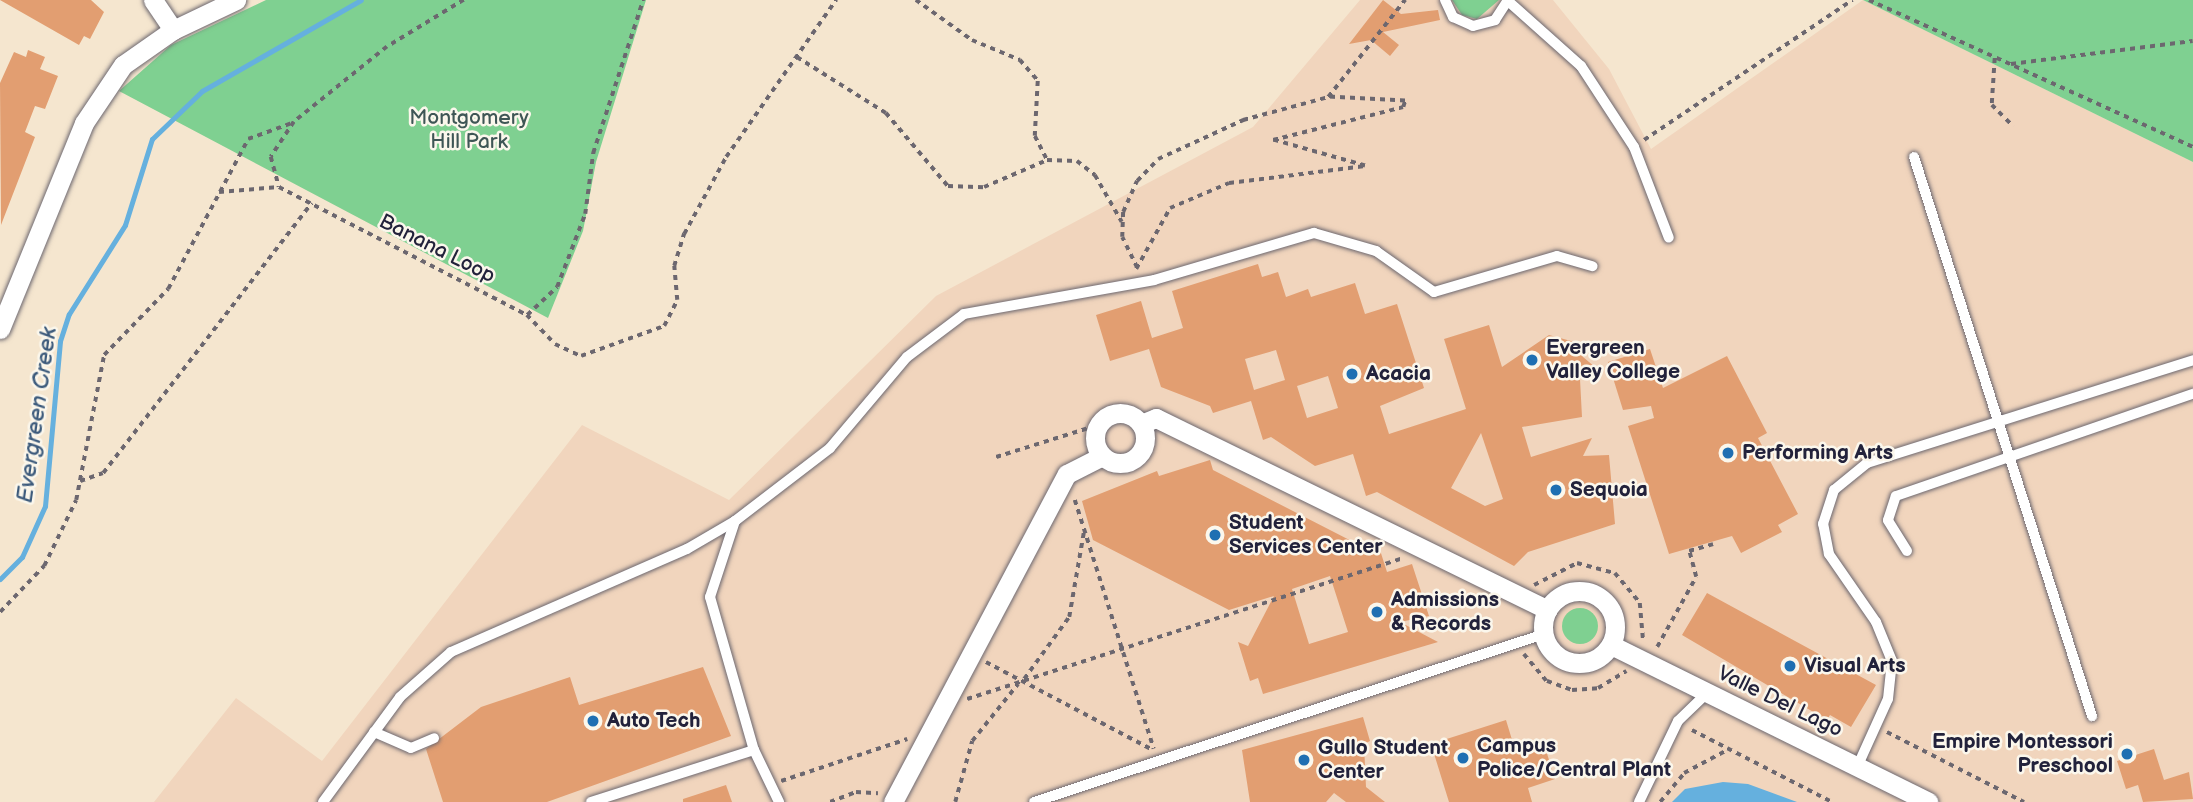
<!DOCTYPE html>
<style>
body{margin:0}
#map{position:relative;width:2193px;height:802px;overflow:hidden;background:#f5e6cf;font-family:"Balsamiq Sans",sans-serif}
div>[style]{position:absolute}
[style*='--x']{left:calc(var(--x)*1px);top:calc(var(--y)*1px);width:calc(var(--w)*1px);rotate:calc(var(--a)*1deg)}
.built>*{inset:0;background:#f1d5bd}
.green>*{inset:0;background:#7fd091}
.round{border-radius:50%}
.water>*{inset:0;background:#65b0de}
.stream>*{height:5px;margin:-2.5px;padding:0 2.5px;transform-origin:2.5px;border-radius:2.5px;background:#65b0de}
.building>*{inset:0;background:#e29e71}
.path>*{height:3.5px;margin-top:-1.75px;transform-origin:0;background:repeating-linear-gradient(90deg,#6c676f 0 5px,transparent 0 10px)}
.roads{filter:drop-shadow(0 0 2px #6c676f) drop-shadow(0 0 2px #6c676f)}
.lane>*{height:10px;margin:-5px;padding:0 5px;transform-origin:5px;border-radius:5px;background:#fff}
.street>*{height:19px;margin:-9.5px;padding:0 9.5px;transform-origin:9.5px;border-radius:9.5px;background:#fff}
.street>.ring{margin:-9.5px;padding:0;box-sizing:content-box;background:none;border:19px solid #fff;border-radius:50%}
.dots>*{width:19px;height:19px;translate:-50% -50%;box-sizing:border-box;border:4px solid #fbf7ec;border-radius:50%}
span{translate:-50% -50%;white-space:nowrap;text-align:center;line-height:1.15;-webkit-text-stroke:5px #fbf7ec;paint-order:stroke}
.park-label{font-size:21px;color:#3e5655}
.street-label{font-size:21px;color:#22223b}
.poi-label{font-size:21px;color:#22223b;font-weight:700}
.left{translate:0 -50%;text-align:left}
.right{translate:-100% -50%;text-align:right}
.water-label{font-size:23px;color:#3d5b7c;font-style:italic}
</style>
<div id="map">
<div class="built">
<div style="clip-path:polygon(1360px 0,1553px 0,1609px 69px,1651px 149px,1863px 0,2193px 162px,2193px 802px,154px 802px,236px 698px,322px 761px,582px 425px,729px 500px,936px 296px,1253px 127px)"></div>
</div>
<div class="green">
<div style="clip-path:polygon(266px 0,646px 0,596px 162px,583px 231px,548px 318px,119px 91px,171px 45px)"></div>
<div style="clip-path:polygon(1452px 0,1499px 0,1477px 19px,1462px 15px)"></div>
<div style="clip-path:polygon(1863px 0,2193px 0,2193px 162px)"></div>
<div class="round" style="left:1562px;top:608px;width:36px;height:36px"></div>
</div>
<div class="water">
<div style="clip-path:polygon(1723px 782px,1748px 784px,1797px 802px,1672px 802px,1685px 789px)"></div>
</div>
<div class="stream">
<div style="--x:0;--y:579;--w:31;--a:-45"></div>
<div style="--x:22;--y:557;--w:56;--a:-65.7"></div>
<div style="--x:45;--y:506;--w:166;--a:-84.8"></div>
<div style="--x:60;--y:341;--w:28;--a:-72"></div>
<div style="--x:69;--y:314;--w:105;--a:-57.8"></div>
<div style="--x:125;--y:225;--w:90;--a:-72.6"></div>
<div style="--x:152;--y:139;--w:69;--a:-43.8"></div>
<div style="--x:202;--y:91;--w:183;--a:-29.8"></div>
</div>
<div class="building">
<div style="clip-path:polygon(0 0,91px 0,104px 12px,90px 39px,84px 36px,79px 45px)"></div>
<div style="clip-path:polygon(1383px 0,1401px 14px,1438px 10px,1440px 20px,1383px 32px,1399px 45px,1390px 56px,1371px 40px,1349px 44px)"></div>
<div style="clip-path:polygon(28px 50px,45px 57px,40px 69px,58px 76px,45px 109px,35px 106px,25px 132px,35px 137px,1px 225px,0 83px,14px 52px,26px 57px)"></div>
<div style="clip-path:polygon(evenodd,1258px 264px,1262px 277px,1278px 272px,1286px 297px,1308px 289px,1311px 297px,1355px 283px,1365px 314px,1397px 304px,1424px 388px,1380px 406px,1389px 434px,1466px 409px,1444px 339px,1489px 325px,1502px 367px,1549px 335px,1582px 344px,1583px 357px,1595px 367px,1590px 378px,1580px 379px,1582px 417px,1522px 427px,1531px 457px,1592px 438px,1583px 456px,1609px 455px,1615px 524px,1528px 552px,1514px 566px,1377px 492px,1366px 496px,1353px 454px,1315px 466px,1271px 437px,1263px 440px,1251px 401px,1213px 413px,1210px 406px,1161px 387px,1149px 349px,1110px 361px,1096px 315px,1141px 301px,1152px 338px,1183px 328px,1172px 291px,1258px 264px,1276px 350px,1285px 380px,1254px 390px,1245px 359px,1276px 350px,1258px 264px,1328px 376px,1338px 408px,1307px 418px,1297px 386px,1328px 376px,1258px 264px,1481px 433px,1503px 499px,1485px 506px,1451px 488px,1481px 433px)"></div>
<div style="clip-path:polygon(1650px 349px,1663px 388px,1727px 356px,1767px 433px,1758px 438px,1798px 514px,1778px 525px,1782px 532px,1741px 553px,1732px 536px,1669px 554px,1628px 426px,1654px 418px,1651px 406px,1623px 410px,1608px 362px)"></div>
<div style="clip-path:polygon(evenodd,1210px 460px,1213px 470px,1369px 550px,1379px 547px,1387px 572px,1412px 564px,1429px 616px,1400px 622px,1438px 642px,1263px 694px,1258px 678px,1250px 681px,1238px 642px,1248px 646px,1274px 596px,1229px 610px,1093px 540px,1082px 501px,1157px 471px,1159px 476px,1210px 460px,1330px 576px,1348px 632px,1309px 644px,1292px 589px,1330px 576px)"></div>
<div style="clip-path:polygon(1707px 593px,1876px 685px,1851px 727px,1830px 715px,1827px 720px,1682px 635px)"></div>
<div style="clip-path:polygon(703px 667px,731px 736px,547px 802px,443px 802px,426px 749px,481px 707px,570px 677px,579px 705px)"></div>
<div style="clip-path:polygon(1363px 717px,1370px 741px,1364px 744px,1366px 787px,1385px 802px,1346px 802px,1334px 793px,1326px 802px,1250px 802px,1242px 750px)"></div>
<div style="clip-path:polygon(1506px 720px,1516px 753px,1544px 744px,1555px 779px,1528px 788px,1532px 802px,1449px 802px,1431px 744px)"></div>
<div style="clip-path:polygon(2154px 749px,2164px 780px,2189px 772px,2193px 799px,2143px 802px,2138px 785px,2126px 789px,2117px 761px)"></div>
<div style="clip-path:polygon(726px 785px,732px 802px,683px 802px,683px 799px)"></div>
</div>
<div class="path">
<div style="--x:464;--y:0;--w:90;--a:148.6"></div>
<div style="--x:387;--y:47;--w:119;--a:141.1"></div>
<div style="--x:294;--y:122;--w:42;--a:123.3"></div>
<div style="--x:271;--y:157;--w:31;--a:75"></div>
<div style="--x:279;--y:187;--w:279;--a:27.3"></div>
<div style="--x:527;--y:315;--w:41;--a:-43"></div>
<div style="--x:557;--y:287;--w:78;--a:-69"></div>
<div style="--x:585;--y:214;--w:62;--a:-82.5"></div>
<div style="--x:593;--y:153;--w:161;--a:-71.9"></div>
<div style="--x:916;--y:0;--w:69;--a:35.5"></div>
<div style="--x:972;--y:40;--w:52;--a:22.6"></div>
<div style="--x:1020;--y:60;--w:28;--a:49"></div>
<div style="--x:1038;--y:81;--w:55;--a:93.1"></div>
<div style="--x:1035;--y:136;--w:27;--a:63"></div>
<div style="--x:1869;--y:0;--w:356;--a:24.4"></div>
<div style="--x:797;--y:57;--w:105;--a:32.2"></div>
<div style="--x:886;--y:113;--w:96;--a:49.7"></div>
<div style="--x:948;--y:186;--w:36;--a:2"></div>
<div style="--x:984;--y:187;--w:69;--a:-23.2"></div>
<div style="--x:1047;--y:160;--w:30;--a:2"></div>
<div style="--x:1077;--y:161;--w:23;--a:38"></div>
<div style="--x:1095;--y:175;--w:54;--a:60.1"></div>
<div style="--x:1995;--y:58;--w:47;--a:93.7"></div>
<div style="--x:1992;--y:105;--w:30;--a:45"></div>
<div style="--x:2011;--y:64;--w:183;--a:-7.2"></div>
<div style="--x:1644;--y:140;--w:251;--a:-33.9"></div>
<div style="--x:219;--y:192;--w:60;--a:-4.8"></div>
<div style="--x:1137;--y:268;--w:34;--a:-116"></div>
<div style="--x:1122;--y:237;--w:25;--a:-88"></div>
<div style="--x:1123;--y:212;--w:34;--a:-66"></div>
<div style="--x:1137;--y:181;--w:30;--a:-46"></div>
<div style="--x:1158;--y:159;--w:94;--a:-24.6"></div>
<div style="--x:1243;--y:120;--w:88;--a:-15.1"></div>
<div style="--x:1136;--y:269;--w:70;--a:-60.9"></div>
<div style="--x:1170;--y:208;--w:64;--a:-23"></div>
<div style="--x:1229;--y:183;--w:137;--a:-7.1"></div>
<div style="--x:1365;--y:166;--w:96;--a:-164.2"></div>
<div style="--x:1273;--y:140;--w:134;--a:-14.2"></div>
<div style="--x:1403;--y:107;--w:6;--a:-72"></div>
<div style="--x:1405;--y:101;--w:77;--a:-177"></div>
<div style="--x:1328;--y:97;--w:124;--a:-51.6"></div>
<div style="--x:527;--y:315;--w:40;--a:46"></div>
<div style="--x:555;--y:344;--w:29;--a:25"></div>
<div style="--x:581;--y:356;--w:88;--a:-19.9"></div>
<div style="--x:664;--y:326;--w:29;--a:-63"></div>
<div style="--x:677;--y:300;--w:34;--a:-95"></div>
<div style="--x:674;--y:266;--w:34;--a:-73"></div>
<div style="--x:684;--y:234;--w:88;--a:-61.4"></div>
<div style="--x:726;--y:157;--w:192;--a:-55"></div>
<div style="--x:996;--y:457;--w:107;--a:-17.4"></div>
<div style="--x:80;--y:481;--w:24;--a:-19"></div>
<div style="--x:103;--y:473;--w:341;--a:-52.3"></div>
<div style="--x:1075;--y:500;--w:261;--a:72.4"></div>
<div style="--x:1534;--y:585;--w:48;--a:-27.1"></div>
<div style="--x:1577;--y:563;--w:39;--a:15"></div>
<div style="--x:1615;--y:573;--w:39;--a:50"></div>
<div style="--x:1640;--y:603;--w:38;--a:85"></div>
<div style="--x:0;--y:612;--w:64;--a:-46.3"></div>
<div style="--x:44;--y:566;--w:73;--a:-64.1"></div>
<div style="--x:76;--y:500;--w:148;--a:-79.1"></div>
<div style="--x:104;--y:355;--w:92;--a:-45.9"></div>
<div style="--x:168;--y:289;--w:170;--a:-61.9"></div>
<div style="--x:248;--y:139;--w:47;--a:-20"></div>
<div style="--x:1657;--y:647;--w:80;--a:-60.9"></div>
<div style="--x:1696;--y:577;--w:27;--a:-105"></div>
<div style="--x:1689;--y:551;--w:25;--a:-16"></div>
<div style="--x:1524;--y:654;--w:35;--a:50"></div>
<div style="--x:1547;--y:681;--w:27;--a:20"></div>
<div style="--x:1572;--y:690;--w:26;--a:-4"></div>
<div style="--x:1598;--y:688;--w:33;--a:-31"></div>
<div style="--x:986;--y:662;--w:189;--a:27.8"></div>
<div style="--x:1024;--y:679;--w:77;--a:-54"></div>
<div style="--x:1069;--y:617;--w:88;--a:-80.2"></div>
<div style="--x:967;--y:699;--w:458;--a:-17.9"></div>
<div style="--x:1692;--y:730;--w:157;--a:27.2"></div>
<div style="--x:1887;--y:732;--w:154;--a:27.1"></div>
<div style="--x:781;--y:781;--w:133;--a:-18.4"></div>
<div style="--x:830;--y:802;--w:28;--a:-21"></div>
<div style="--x:856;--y:792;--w:22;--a:3"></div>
<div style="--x:955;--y:802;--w:63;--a:-74.4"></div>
<div style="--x:972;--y:741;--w:73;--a:-51.1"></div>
<div style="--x:1660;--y:802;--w:38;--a:-50"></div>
<div style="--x:1684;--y:773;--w:51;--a:-28.1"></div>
</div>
<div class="roads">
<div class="lane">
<div style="--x:1445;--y:0;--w:19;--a:65"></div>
<div style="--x:1453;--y:17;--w:22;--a:24"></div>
<div style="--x:1473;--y:26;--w:23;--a:-15"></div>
<div style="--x:1495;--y:20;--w:24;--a:-57"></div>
<div style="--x:1508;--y:1;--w:98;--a:41.7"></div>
<div style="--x:1581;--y:66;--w:97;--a:56.8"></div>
<div style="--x:1634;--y:147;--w:97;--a:69"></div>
<div style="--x:1914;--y:157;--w:587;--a:72.34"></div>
<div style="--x:735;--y:521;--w:80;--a:108.2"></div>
<div style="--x:710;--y:597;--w:159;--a:74"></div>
<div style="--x:754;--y:750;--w:58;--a:64.3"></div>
<div style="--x:1907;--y:551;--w:36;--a:-122"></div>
<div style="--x:1888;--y:520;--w:25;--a:-72"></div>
<div style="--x:1896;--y:496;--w:314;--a:-19"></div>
<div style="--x:374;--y:732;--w:40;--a:23.4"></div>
<div style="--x:411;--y:748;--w:25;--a:-23"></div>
<div style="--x:1858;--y:765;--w:72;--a:-65.6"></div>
<div style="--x:1888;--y:699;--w:38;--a:-84"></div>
<div style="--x:1892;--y:661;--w:42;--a:-112.3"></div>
<div style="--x:1876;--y:622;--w:83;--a:-124.7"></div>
<div style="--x:1829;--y:554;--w:31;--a:-101"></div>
<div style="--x:1823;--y:524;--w:36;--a:-72"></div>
<div style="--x:1834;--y:490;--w:43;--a:-39.3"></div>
<div style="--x:1867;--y:463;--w:342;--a:-17.5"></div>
<div style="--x:323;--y:802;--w:130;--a:-53.7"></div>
<div style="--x:400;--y:697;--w:68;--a:-41.4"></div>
<div style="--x:451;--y:652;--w:257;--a:-23.6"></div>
<div style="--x:687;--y:549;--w:56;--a:-30.3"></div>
<div style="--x:735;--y:521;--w:120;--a:-37.5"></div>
<div style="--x:830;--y:448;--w:119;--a:-49.8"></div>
<div style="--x:907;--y:357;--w:71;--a:-37"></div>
<div style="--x:964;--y:314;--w:193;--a:-10.1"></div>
<div style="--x:1154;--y:280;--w:167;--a:-16.4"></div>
<div style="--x:1314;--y:233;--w:65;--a:16.2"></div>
<div style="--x:1376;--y:251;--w:71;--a:35.3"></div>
<div style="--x:1434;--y:292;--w:128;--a:-16.3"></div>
<div style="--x:1557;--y:256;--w:37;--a:16"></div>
<div style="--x:591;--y:802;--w:171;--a:-17.7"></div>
<div style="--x:1034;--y:802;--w:537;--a:-18.23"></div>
<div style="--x:1639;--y:802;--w:90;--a:-64.3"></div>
<div style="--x:1678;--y:721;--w:42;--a:-44"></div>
</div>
<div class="street">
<div style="--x:153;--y:0;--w:36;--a:56"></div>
<div style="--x:0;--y:329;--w:222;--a:-67.8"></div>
<div style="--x:84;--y:123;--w:70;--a:-56.1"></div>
<div style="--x:123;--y:65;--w:61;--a:-35"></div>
<div style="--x:173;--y:30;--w:70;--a:-25.5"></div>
<div class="ring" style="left:1095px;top:413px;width:31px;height:31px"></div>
<div style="--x:1141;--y:424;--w:16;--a:-22"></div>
<div style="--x:1156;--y:418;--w:436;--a:26.1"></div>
<div class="ring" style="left:1543px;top:591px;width:53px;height:53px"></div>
<div style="--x:1611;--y:645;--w:354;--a:26.3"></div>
<div style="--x:893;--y:802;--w:371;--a:-62.1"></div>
<div style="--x:1067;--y:474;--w:39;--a:-27"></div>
</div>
</div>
<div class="dots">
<div style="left:1532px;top:360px;background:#1f6fb2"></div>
<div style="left:1352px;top:374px;background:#1f6fb2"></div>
<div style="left:1728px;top:453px;background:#1f6fb2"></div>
<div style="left:1556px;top:490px;background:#1f6fb2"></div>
<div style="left:1215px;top:535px;background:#1f6fb2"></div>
<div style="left:1377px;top:612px;background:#1f6fb2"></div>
<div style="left:1790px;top:666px;background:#1f6fb2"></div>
<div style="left:593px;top:721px;background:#1f6fb2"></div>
<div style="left:2127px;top:754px;background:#1f6fb2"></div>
<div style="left:1463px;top:758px;background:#1f6fb2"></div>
<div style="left:1304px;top:760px;background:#1f6fb2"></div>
</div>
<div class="park-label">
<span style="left:469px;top:130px">Montgomery<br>Hill Park</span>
</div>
<div class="street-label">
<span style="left:437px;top:249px;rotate:27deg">Banana Loop</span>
<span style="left:1780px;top:702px;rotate:26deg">Valle Del Lago</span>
</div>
<div class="poi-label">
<span class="left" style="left:1546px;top:360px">Evergreen<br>Valley College</span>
<span class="left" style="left:1366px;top:374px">Acacia</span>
<span class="left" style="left:1742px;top:453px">Performing Arts</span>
<span class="left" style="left:1570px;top:490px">Sequoia</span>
<span class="left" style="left:1229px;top:535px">Student<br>Services Center</span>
<span class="left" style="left:1391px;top:612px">Admissions<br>&amp; Records</span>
<span class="left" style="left:1804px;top:666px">Visual Arts</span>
<span class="left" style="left:607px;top:721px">Auto Tech</span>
<span class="right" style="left:2113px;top:754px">Empire Montessori<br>Preschool</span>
<span class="left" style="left:1477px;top:758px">Campus<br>Police/Central Plant</span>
<span class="left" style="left:1318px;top:760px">Gullo Student<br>Center</span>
</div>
<div class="water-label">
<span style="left:37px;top:415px;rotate:-82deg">Evergreen Creek</span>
</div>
</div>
